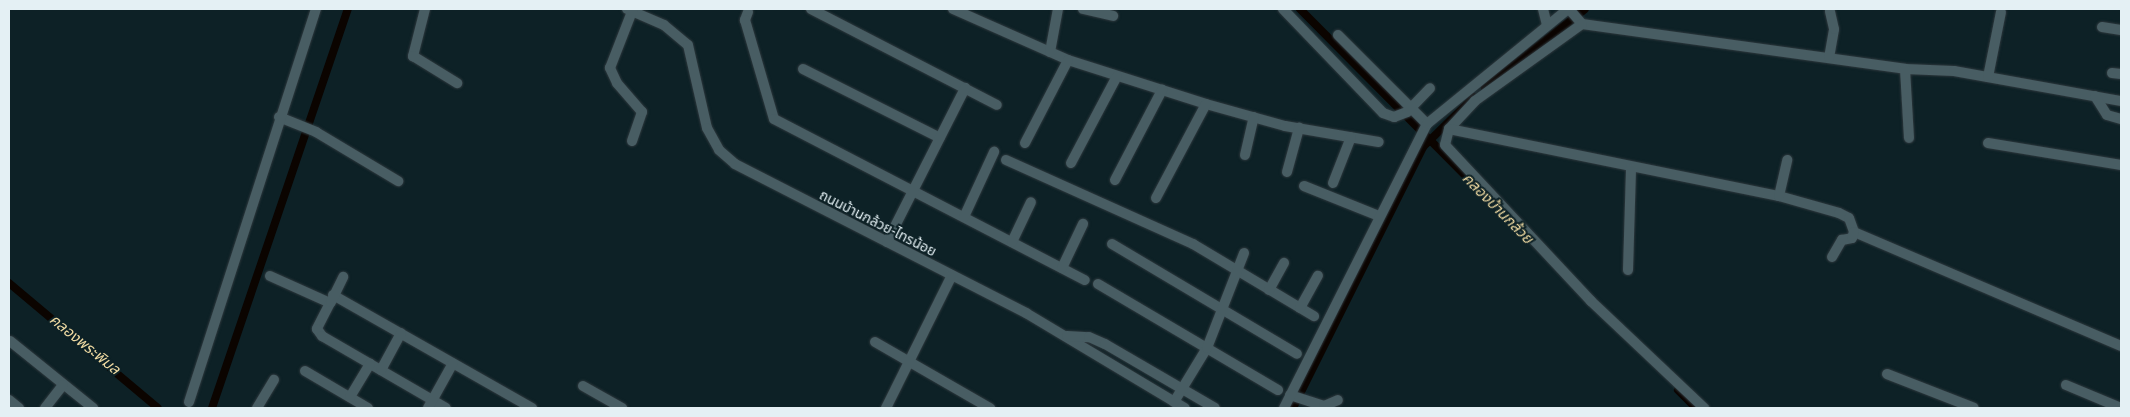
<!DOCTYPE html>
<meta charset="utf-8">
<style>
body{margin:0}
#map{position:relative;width:2130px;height:417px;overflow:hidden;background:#0d2126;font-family:Helvetica,"Noto Sans Thai",sans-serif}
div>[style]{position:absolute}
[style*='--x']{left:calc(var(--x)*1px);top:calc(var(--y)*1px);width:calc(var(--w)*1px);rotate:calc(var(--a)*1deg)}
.canal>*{height:8px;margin:-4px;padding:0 4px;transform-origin:4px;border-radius:4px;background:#0b0400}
.roads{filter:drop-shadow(0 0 1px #2e383d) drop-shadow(0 0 1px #2e383d)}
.minor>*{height:10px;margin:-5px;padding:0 5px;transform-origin:5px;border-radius:5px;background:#485d63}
span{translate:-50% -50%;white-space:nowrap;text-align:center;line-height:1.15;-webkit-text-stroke:4px #0d2126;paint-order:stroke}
.street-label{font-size:14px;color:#e4f0f4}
.water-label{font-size:15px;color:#f0dba3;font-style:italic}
.frame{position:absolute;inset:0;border:10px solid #e4f0f4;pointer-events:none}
</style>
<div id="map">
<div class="canal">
<div style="--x:1300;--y:9;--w:258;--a:45.2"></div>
<div style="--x:1485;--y:88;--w:127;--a:-38.3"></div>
<div style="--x:9;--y:283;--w:194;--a:40"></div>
<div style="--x:1678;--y:390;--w:25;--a:45"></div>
<div style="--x:212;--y:408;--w:422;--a:-71.2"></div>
<div style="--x:1293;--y:408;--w:292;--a:-63.5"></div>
<div style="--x:1423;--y:147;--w:71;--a:-44.4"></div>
</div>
<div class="roads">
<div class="minor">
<div style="--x:425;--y:9;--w:49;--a:104.3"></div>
<div style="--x:413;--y:56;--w:52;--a:31.5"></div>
<div style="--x:627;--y:9;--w:40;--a:23.4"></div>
<div style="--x:664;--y:25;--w:31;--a:40"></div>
<div style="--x:688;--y:45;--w:85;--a:77.1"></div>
<div style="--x:707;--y:128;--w:25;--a:61"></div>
<div style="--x:719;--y:150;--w:21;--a:41"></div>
<div style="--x:735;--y:164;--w:327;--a:27.1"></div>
<div style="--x:1026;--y:313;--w:185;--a:30.9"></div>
<div style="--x:811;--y:9;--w:209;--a:27.3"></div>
<div style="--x:953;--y:9;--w:126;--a:23.9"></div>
<div style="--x:1068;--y:60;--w:145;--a:17.7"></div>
<div style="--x:1206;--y:104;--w:82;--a:15.6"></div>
<div style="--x:1285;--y:126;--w:95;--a:9.7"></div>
<div style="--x:1083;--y:9;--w:31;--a:13"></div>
<div style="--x:1283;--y:9;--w:144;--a:46.1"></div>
<div style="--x:1383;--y:113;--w:12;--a:20"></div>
<div style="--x:1394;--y:117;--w:14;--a:-21"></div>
<div style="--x:1407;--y:112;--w:33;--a:-46"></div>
<div style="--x:1543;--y:9;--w:16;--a:76"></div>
<div style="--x:1569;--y:9;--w:20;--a:49"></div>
<div style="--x:1582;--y:24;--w:326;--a:7.9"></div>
<div style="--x:1905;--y:69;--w:49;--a:2.3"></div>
<div style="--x:1954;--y:71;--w:170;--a:10.2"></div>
<div style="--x:748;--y:12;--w:9;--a:111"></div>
<div style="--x:745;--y:20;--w:103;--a:73.7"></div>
<div style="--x:774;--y:119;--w:350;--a:27.4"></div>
<div style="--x:1582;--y:24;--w:132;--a:144.3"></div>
<div style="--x:1475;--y:101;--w:38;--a:133"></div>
<div style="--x:1449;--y:129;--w:16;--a:104"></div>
<div style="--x:1445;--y:145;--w:214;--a:46.9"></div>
<div style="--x:1591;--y:301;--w:156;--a:43.4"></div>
<div style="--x:2102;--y:27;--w:19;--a:9"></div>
<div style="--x:1338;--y:35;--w:126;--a:45"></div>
<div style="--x:1050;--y:52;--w:44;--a:-79.5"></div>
<div style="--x:1829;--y:58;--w:29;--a:-80"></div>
<div style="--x:1834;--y:29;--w:18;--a:-103"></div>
<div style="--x:803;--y:69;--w:153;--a:26.7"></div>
<div style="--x:1905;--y:69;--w:69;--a:86.7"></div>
<div style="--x:2112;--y:73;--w:9;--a:6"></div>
<div style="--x:1988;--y:77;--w:66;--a:-78.7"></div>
<div style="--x:2095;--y:96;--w:22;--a:58"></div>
<div style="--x:2107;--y:115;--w:15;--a:16"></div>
<div style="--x:279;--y:117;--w:40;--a:22"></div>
<div style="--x:316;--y:132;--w:96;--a:30.9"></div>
<div style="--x:1449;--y:129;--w:337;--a:11.5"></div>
<div style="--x:1779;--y:196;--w:62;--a:15.8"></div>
<div style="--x:1839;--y:213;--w:11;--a:27"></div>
<div style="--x:1849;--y:218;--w:15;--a:70"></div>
<div style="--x:1854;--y:232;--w:290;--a:23.1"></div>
<div style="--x:632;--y:141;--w:31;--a:-71"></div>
<div style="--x:642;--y:112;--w:38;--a:-131"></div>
<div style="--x:617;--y:83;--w:17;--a:-115"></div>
<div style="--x:610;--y:68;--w:63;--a:-68.7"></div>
<div style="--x:1025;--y:143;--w:93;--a:-62.6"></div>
<div style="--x:1988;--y:143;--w:135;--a:9.4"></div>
<div style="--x:1245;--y:155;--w:39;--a:-77"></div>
<div style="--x:1006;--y:160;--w:205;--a:24.2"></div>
<div style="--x:1193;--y:244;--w:141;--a:30.8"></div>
<div style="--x:1071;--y:163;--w:98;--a:-62.1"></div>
<div style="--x:1287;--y:172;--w:46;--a:-74.7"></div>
<div style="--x:1115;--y:180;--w:102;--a:-62.4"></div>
<div style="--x:1333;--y:183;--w:49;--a:-68.6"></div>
<div style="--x:1304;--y:186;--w:81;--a:21.8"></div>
<div style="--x:1779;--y:196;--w:37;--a:-77"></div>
<div style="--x:1156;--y:198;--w:106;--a:-62"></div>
<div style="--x:964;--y:217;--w:72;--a:-65.2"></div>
<div style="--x:887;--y:242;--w:173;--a:-63.1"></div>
<div style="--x:1012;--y:242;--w:44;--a:-64.6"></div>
<div style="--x:1112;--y:244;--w:215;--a:30.7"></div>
<div style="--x:1832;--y:257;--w:20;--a:-60"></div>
<div style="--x:1842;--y:240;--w:10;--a:-11"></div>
<div style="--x:1852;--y:238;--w:6;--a:-72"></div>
<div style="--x:1062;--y:268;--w:49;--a:-64.5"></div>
<div style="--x:1628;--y:270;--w:101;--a:-88.3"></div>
<div style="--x:270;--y:276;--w:66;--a:24.2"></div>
<div style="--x:330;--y:303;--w:29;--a:117"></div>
<div style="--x:317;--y:329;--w:9;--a:54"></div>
<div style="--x:322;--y:336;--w:143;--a:30.1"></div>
<div style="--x:1098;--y:284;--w:209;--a:30.5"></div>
<div style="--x:1269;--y:290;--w:31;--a:-61"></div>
<div style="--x:333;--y:295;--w:229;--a:29.6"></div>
<div style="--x:331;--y:302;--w:28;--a:-64"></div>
<div style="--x:1300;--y:308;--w:37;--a:-61"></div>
<div style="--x:1067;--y:336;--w:22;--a:3"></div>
<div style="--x:1089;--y:337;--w:17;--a:24"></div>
<div style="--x:1105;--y:344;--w:127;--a:30.2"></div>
<div style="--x:10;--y:341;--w:107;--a:38.9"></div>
<div style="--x:875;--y:342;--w:133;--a:29.9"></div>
<div style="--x:381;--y:370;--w:42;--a:-61.6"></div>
<div style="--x:305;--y:371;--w:73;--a:30.4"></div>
<div style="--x:1887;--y:374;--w:93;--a:21.3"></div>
<div style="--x:2066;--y:385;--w:60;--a:22.7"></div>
<div style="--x:583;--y:386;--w:45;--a:29.4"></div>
<div style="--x:1290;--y:395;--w:36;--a:18"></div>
<div style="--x:1324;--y:406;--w:15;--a:-23"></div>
<div style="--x:350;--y:397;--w:39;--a:-59"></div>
<div style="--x:9;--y:400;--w:13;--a:39"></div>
<div style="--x:189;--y:402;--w:413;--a:-72.1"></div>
<div style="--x:1174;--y:402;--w:63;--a:-58.6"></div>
<div style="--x:1207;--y:348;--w:102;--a:-68.7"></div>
<div style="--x:45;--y:408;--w:29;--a:-52"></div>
<div style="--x:257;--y:408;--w:33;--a:-59"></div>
<div style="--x:428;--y:408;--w:51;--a:-60.9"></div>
<div style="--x:886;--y:408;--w:148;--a:-63.6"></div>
<div style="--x:1284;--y:408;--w:318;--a:-63.3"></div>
<div style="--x:1427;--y:124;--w:182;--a:-39.2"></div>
</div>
</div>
<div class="street-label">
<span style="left:878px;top:223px;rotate:27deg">ถนนบ้านกล้วย-ไทรน้อย</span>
</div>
<div class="water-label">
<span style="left:1498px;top:208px;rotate:45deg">คลองบ้านกล้วย</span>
<span style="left:85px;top:344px;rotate:39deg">คลองพระพิมล</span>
</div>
<div class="frame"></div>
</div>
